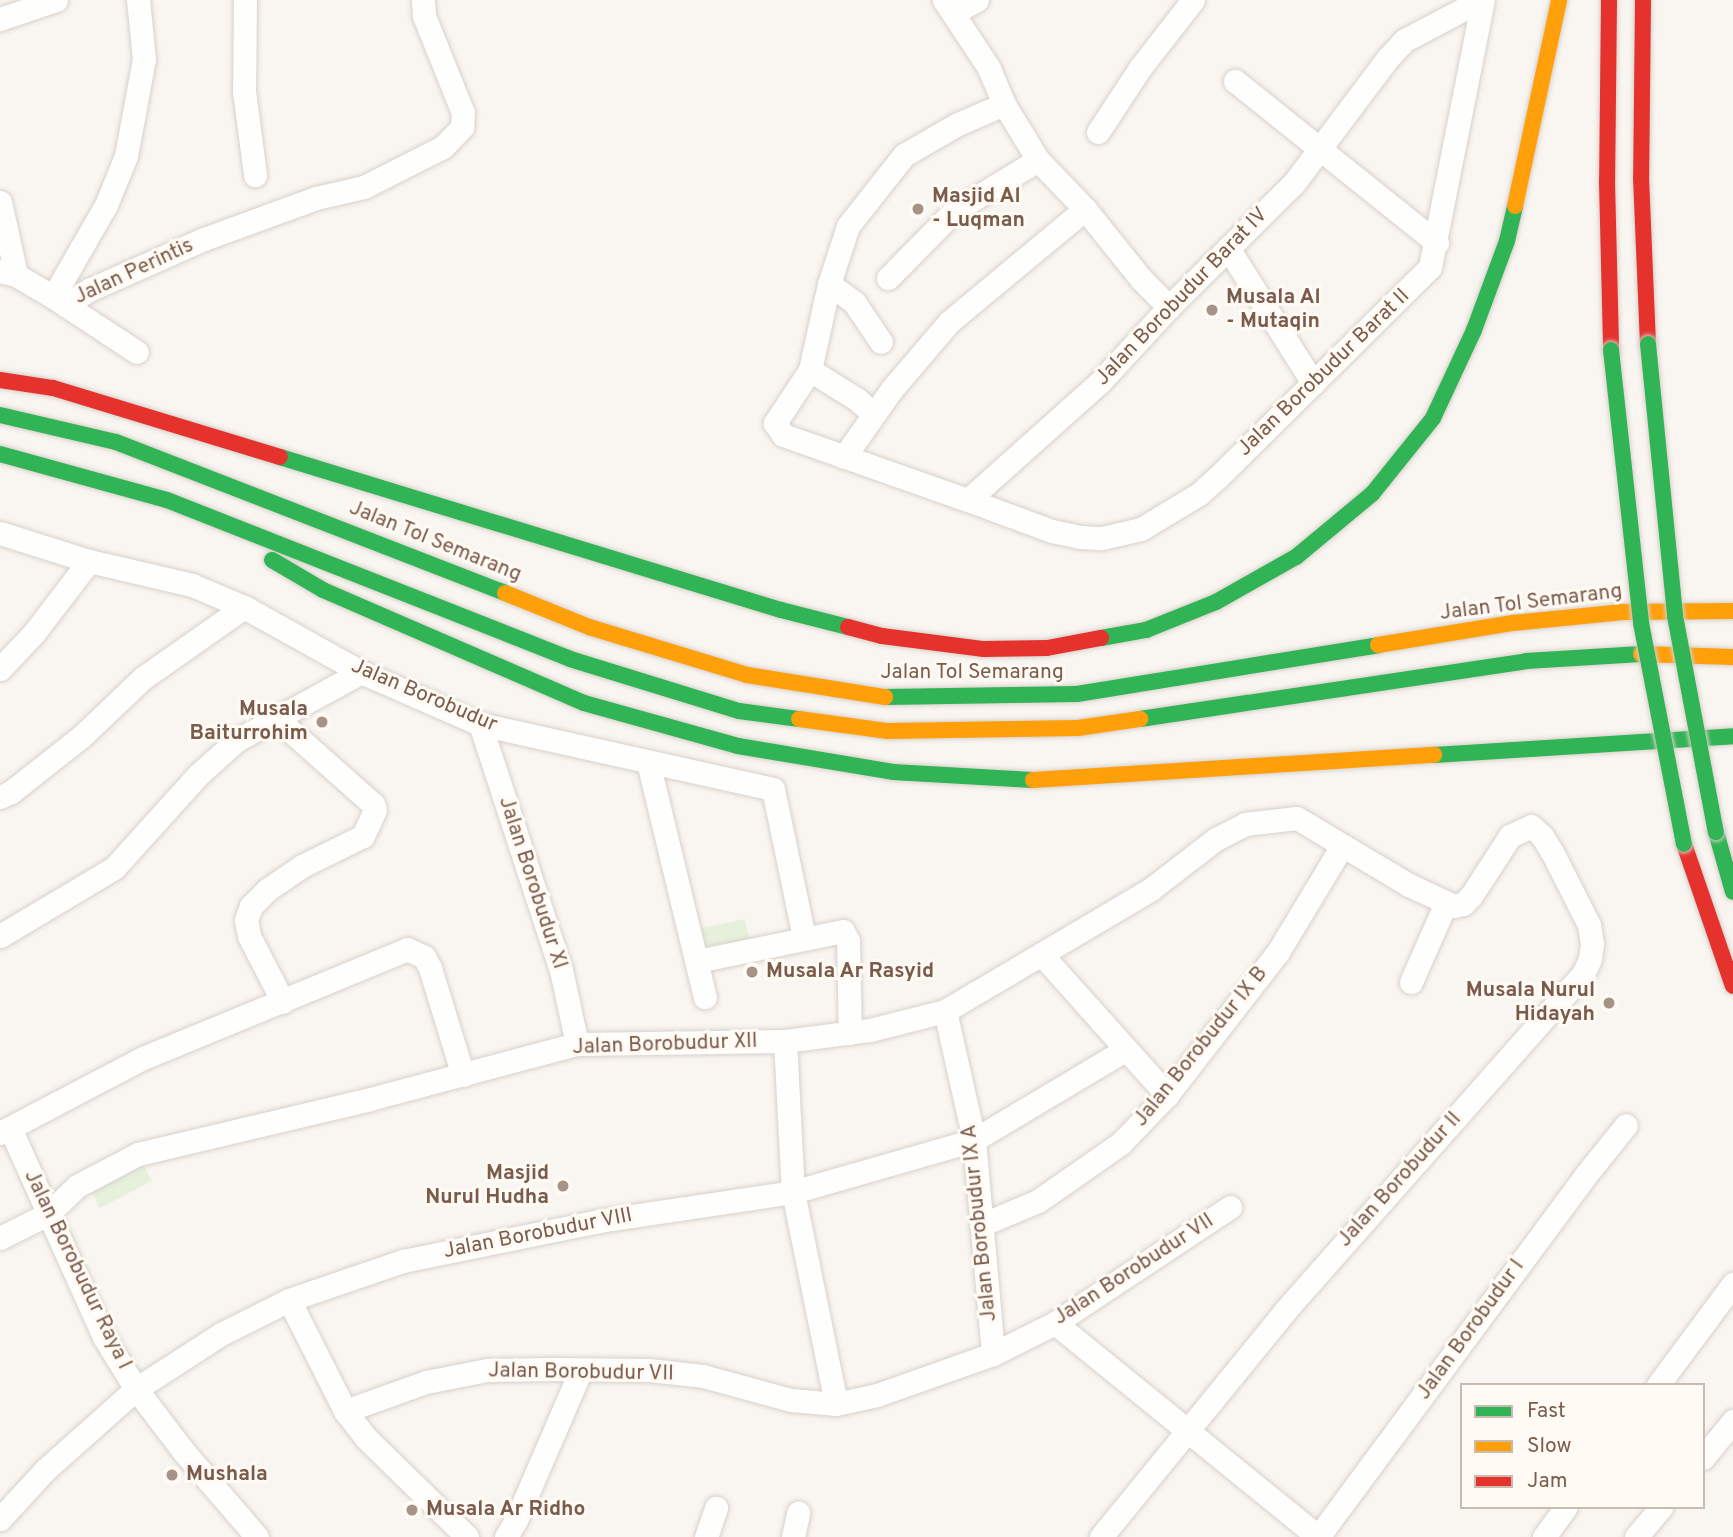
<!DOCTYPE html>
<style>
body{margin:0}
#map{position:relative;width:1733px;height:1537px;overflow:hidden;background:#f9f5f0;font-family:Overpass,sans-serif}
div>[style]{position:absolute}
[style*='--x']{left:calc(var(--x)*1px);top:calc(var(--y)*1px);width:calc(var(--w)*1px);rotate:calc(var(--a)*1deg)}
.green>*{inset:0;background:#e7f0db}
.roads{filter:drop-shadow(0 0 2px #d7d1cb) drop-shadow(0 0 2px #d7d1cb)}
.street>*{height:23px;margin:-11.5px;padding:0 11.5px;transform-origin:11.5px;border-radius:11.5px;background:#fefefd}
.fast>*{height:16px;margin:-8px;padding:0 8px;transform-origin:8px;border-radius:8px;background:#30b455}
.slow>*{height:16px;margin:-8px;padding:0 8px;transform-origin:8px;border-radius:8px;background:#ff9f0a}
.jam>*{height:16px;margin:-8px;padding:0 8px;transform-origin:8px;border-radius:8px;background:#e5322d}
.bridges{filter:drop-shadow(0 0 2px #dad1cc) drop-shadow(0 0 2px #dad1cc)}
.fast-bridge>*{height:16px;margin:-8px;padding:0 8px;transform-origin:8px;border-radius:8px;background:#30b455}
.dots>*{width:19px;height:19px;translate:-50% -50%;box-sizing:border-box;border:4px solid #fffaf3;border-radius:50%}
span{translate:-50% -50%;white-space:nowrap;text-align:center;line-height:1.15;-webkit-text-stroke:6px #fffaf3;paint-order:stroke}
.poi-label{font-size:21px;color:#7a5c4d;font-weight:700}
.left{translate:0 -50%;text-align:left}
.right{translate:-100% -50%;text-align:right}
.street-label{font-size:21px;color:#7a5c4d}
.legend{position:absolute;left:1460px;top:1383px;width:245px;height:126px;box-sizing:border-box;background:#fffaf3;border:2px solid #cabbb1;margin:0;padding:9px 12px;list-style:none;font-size:21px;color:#7a5c4d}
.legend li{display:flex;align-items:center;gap:14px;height:35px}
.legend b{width:35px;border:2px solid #cabbb1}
</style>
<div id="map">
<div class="green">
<div style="clip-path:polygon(745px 919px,749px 940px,706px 948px,702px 928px)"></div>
<div style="clip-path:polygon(140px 1158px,152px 1181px,100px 1208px,88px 1185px)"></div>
</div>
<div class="roads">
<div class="street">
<div style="--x:245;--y:0;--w:91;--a:90.6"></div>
<div style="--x:244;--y:91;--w:85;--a:82.5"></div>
<div style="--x:955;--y:12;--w:25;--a:-29"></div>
<div style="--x:0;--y:19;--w:59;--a:-18.7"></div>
<div style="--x:1235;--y:81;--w:259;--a:38.7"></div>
<div style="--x:1004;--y:104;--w:52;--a:156.4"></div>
<div style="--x:956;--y:125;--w:60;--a:150"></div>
<div style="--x:904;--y:155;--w:90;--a:128.3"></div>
<div style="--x:848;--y:226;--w:61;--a:108.1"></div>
<div style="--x:829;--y:284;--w:88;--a:102.5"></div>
<div style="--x:810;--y:370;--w:64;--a:123.4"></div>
<div style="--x:775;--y:423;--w:14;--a:56"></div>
<div style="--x:783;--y:435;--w:196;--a:19.4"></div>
<div style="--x:968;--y:500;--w:177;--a:-41.8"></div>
<div style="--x:1100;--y:382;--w:102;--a:-47.4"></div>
<div style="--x:1169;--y:307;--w:176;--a:-44.8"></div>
<div style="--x:1294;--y:183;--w:156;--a:-53.1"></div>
<div style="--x:1388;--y:58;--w:25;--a:-47"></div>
<div style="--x:1405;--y:40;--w:86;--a:-27.8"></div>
<div style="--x:1098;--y:132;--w:77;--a:-56.7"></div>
<div style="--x:1140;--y:68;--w:86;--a:-52.1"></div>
<div style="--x:1038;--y:160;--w:68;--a:46.2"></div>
<div style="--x:0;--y:202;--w:75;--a:77.6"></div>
<div style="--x:1228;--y:248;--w:160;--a:57.8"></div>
<div style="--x:0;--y:271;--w:16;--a:14"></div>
<div style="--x:16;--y:275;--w:43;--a:30.7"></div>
<div style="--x:53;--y:297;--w:100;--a:33.2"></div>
<div style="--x:888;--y:278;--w:94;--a:-45.4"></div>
<div style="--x:954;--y:211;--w:98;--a:-31.3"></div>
<div style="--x:1038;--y:160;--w:66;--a:-121.3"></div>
<div style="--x:1004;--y:104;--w:39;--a:-113"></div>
<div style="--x:989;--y:68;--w:82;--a:-123.5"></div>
<div style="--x:829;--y:284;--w:31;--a:36"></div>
<div style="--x:854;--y:302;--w:48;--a:56"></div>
<div style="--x:53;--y:297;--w:106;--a:-60.1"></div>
<div style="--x:106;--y:205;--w:53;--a:-67.8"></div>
<div style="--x:126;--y:156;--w:99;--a:-79.5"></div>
<div style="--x:144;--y:59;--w:59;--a:-95.8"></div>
<div style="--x:65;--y:305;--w:31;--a:-32"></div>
<div style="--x:91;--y:289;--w:124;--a:-23.9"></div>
<div style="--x:204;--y:239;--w:119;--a:-20.1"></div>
<div style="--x:316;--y:198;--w:49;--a:-12.9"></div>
<div style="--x:364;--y:187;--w:89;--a:-26.9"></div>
<div style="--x:443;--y:147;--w:28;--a:-46"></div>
<div style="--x:462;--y:127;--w:14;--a:-86"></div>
<div style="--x:463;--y:113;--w:105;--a:-111.9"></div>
<div style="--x:424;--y:16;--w:16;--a:-94"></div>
<div style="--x:810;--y:370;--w:57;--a:32"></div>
<div style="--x:858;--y:400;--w:21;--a:43"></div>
<div style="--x:844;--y:457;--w:83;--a:-54.8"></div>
<div style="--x:892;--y:389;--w:88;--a:-49.6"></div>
<div style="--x:949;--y:322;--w:177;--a:-39.7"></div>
<div style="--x:1085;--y:209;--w:90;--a:51.3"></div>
<div style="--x:1141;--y:279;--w:40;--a:45"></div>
<div style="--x:968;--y:500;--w:90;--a:20.3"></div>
<div style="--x:1052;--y:531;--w:29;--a:12"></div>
<div style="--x:1080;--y:537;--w:22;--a:3"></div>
<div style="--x:1102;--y:538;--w:40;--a:-13"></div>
<div style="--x:1141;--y:529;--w:68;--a:-31.1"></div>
<div style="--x:1199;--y:494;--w:25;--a:-42"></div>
<div style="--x:1218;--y:477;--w:298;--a:-44.7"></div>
<div style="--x:1430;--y:267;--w:272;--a:-78.8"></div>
<div style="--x:0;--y:533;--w:93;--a:17.5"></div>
<div style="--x:89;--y:561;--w:106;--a:13.1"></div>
<div style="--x:192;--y:585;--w:56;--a:22.9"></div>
<div style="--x:244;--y:607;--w:134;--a:29.1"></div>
<div style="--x:361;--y:672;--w:130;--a:23.6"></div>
<div style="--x:480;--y:724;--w:300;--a:12.5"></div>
<div style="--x:773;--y:789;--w:152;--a:78.2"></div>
<div style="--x:0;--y:669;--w:50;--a:-46.6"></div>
<div style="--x:34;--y:633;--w:91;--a:-52.6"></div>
<div style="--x:276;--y:718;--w:130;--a:41.6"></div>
<div style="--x:373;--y:804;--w:6;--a:72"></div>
<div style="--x:375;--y:810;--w:29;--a:115"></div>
<div style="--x:363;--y:836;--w:68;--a:153.8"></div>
<div style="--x:302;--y:866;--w:42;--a:145.6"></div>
<div style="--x:267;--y:890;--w:23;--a:135"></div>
<div style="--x:251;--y:906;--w:15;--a:110"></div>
<div style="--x:246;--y:920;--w:16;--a:79"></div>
<div style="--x:249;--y:936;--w:74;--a:62.7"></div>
<div style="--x:480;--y:724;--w:259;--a:71.8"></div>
<div style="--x:561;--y:970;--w:76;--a:77.8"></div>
<div style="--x:648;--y:762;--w:242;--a:76.4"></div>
<div style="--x:0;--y:797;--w:12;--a:-24"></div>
<div style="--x:11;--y:792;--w:90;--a:-38.3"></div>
<div style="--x:82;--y:736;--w:84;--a:-43.6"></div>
<div style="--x:143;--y:678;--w:123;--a:-35.1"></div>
<div style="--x:0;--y:936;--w:133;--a:-30.8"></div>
<div style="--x:114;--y:868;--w:125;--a:-47.9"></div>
<div style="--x:198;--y:775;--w:52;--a:-41.9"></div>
<div style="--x:237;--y:740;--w:141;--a:-28.7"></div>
<div style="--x:1042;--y:955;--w:188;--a:48.2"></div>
<div style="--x:697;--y:961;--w:149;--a:-11.6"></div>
<div style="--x:843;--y:931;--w:11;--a:63"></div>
<div style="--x:848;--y:941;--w:92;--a:88.8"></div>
<div style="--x:1411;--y:982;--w:84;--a:-66.2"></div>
<div style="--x:945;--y:1011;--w:132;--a:77.3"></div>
<div style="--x:974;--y:1140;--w:215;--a:84.9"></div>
<div style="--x:785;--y:1041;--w:151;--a:87"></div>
<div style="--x:793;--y:1192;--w:216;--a:78.5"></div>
<div style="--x:10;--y:1128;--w:229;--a:65.8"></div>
<div style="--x:104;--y:1337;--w:61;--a:58.4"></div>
<div style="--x:136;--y:1389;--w:79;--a:52.7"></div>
<div style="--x:184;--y:1452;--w:112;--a:49.3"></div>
<div style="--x:0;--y:1133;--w:161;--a:-27.7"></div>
<div style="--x:143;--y:1058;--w:286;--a:-22.4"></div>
<div style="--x:407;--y:949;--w:19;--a:25"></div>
<div style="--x:424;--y:957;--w:13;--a:61"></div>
<div style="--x:430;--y:968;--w:112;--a:72.9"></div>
<div style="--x:981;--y:1225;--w:62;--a:-22.8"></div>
<div style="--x:1038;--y:1201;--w:101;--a:-34.9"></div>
<div style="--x:1121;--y:1143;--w:66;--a:-46.2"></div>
<div style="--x:1167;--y:1095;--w:181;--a:-52.2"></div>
<div style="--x:1278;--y:952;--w:124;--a:-58.9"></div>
<div style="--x:0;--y:1238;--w:54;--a:-26.6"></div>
<div style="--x:48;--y:1214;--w:40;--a:-44"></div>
<div style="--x:77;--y:1186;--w:69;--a:-27.7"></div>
<div style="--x:138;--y:1154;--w:238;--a:-13.3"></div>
<div style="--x:370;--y:1099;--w:214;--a:-14.9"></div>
<div style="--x:577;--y:1044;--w:208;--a:-0.8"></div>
<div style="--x:785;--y:1041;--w:86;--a:-7.4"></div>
<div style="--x:870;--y:1030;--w:77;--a:-14.2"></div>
<div style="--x:945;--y:1011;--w:239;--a:-30.6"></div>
<div style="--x:1151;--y:889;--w:82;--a:-37.6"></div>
<div style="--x:1216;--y:839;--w:33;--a:-27"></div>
<div style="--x:1245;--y:824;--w:52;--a:-6.6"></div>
<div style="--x:1297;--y:818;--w:131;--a:30.9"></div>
<div style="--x:1409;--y:885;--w:50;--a:25"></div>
<div style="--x:1454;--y:906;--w:9;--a:-13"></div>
<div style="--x:1463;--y:904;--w:11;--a:-45"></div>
<div style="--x:1471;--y:896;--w:72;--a:-57"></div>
<div style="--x:1510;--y:836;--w:23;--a:-25"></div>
<div style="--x:1531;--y:826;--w:15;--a:42"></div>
<div style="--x:1542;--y:836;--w:19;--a:58"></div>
<div style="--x:1552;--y:852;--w:82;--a:63.1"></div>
<div style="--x:1589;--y:925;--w:19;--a:81"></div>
<div style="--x:1592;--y:944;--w:15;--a:98"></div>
<div style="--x:1590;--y:959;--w:17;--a:115"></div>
<div style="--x:1583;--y:974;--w:448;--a:131.5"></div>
<div style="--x:1286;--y:1310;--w:293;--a:129.2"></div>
<div style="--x:289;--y:1300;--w:124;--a:63.2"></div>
<div style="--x:345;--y:1411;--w:33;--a:52"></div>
<div style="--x:365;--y:1437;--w:143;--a:44.4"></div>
<div style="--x:1055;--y:1323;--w:339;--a:39.1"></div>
<div style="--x:1658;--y:1385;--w:126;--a:-53.4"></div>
<div style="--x:345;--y:1411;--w:86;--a:-19.7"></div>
<div style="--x:426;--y:1382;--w:62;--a:-11.1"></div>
<div style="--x:487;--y:1370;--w:67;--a:-0.9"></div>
<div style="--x:554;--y:1369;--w:95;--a:0.6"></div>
<div style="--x:649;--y:1370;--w:54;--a:6.3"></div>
<div style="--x:703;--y:1376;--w:91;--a:15.3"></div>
<div style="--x:791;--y:1400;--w:45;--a:5.1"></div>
<div style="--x:836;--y:1404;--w:42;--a:-12.4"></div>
<div style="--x:877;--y:1395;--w:123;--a:-19.5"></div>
<div style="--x:993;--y:1354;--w:69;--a:-26.6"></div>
<div style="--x:1055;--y:1323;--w:210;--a:-33.5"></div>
<div style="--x:1703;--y:1458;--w:48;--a:-51"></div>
<div style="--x:0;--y:1519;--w:67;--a:-47.4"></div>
<div style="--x:45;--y:1470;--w:122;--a:-41.7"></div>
<div style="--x:136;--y:1389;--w:101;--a:-32.9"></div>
<div style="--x:221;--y:1334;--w:76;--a:-26.6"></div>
<div style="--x:289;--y:1300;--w:120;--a:-18.9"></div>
<div style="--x:403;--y:1261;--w:200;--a:-11.5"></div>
<div style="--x:599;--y:1221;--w:196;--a:-8.5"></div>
<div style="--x:793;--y:1192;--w:188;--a:-16"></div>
<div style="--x:974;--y:1140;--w:176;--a:-30.8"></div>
<div style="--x:506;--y:1537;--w:20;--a:-60"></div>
<div style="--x:516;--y:1520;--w:163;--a:-66.6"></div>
<div style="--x:706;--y:1537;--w:31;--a:-71"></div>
<div style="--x:793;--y:1537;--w:25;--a:-78"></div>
<div style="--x:1318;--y:1537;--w:449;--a:-53.5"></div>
<div style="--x:1585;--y:1176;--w:65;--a:-51.2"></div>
<div style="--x:1544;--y:1537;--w:37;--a:-54"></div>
<div style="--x:1636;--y:1537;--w:39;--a:-50"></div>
</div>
<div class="fast">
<div style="--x:0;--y:415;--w:119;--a:13.1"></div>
<div style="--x:116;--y:442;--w:417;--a:21.2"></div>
<div style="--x:0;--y:454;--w:173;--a:15.4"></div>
<div style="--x:167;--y:500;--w:433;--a:21.5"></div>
<div style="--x:570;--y:659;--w:177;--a:17.1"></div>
<div style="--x:739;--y:711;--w:61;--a:7.6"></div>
<div style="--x:280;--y:457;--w:524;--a:16.98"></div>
<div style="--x:781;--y:610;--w:69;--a:14.2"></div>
<div style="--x:272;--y:560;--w:59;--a:30.5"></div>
<div style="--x:323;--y:590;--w:284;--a:23.4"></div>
<div style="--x:584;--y:703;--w:160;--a:15.6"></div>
<div style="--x:738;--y:746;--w:157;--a:9.5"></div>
<div style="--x:893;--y:772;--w:140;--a:3.3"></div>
<div style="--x:1101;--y:638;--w:46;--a:-10.1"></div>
<div style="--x:1146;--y:630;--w:75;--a:-21.8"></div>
<div style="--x:1216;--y:602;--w:92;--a:-29.4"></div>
<div style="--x:1296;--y:557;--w:99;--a:-39.7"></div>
<div style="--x:1372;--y:494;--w:97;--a:-51.2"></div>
<div style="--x:1433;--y:418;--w:97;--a:-65"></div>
<div style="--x:1474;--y:330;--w:95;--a:-69.7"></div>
<div style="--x:1507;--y:241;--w:36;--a:-77"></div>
<div style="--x:885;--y:697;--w:192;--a:-0.9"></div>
<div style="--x:1077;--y:694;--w:305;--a:-9.2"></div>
<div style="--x:1140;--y:719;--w:390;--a:-8.5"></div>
<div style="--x:1526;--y:661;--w:115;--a:-3.5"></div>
<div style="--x:1434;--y:755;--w:300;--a:-3.6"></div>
<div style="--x:1716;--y:832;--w:62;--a:74.2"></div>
</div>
<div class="slow">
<div style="--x:1515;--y:206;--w:211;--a:-77.9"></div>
<div style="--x:505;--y:593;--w:91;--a:22"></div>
<div style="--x:589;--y:627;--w:165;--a:16.9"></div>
<div style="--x:747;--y:675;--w:140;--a:9.1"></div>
<div style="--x:1378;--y:645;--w:137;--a:-9.3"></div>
<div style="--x:1513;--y:623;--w:111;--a:-5.7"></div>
<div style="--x:1623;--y:612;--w:110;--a:-0.5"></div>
<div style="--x:1641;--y:654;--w:92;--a:1.9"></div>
<div style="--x:799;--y:719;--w:90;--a:7.7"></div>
<div style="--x:888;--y:731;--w:190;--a:-0.9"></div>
<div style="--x:1078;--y:728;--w:63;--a:-8.3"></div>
<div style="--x:1033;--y:780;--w:402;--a:-3.6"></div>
</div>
<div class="jam">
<div style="--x:1609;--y:0;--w:181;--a:90.6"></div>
<div style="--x:1607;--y:181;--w:169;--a:88.6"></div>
<div style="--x:1643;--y:0;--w:177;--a:90.6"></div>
<div style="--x:1641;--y:177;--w:167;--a:87.6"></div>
<div style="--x:0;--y:380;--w:54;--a:8.6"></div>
<div style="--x:53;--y:388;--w:237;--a:16.9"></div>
<div style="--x:848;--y:627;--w:35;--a:15"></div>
<div style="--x:882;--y:636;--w:103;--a:7.3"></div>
<div style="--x:984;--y:649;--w:63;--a:-0.9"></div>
<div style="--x:1047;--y:648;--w:55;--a:-10.5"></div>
<div style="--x:1684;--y:844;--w:150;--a:71"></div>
</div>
</div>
<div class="bridges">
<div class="fast-bridge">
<div style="--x:1648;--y:344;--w:273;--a:84.3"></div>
<div style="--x:1675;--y:616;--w:220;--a:79.3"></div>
<div style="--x:1611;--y:350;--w:275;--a:83.7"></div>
<div style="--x:1641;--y:623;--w:225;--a:79"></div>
</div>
</div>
<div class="dots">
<div style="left:918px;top:209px;background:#a69286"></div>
<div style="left:1212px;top:310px;background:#a69286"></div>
<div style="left:322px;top:722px;background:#a69286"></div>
<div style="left:752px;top:972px;background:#a69286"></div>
<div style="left:1609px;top:1003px;background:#a69286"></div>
<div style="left:563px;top:1186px;background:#a69286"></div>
<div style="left:172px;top:1475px;background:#a69286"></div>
<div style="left:412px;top:1510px;background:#a69286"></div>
</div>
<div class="poi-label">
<span class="left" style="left:932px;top:209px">Masjid Al<br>- Luqman</span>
<span class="left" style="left:1226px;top:310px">Musala Al<br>- Mutaqin</span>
<span class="right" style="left:308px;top:722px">Musala<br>Baiturrohim</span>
<span class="left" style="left:766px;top:972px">Musala Ar Rasyid</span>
<span class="right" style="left:1595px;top:1003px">Musala Nurul<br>Hidayah</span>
<span class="right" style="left:549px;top:1186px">Masjid<br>Nurul Hudha</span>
<span class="left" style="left:186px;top:1475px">Mushala</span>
<span class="left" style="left:426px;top:1510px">Musala Ar Ridho</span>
</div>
<div class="street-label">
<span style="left:134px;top:272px;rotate:-25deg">Jalan Perintis</span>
<span style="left:1182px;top:297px;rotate:-46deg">Jalan Borobudur Barat IV</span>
<span style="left:1324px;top:373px;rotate:-44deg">Jalan Borobudur Barat II</span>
<span style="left:435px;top:542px;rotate:22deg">Jalan Tol Semarang</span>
<span style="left:1531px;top:603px;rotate:-7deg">Jalan Tol Semarang</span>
<span style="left:972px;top:673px">Jalan Tol Semarang</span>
<span style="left:424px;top:696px;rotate:23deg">Jalan Borobudur</span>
<span style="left:532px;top:883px;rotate:72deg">Jalan Borobudur XI</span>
<span style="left:665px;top:1045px;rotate:-2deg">Jalan Borobudur XII</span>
<span style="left:1201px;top:1047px;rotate:-51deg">Jalan Borobudur IX B</span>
<span style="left:1400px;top:1180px;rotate:-48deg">Jalan Borobudur II</span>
<span style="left:980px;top:1223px;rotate:-96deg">Jalan Borobudur IX A</span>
<span style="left:538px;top:1234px;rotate:-11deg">Jalan Borobudur VIII</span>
<span style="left:77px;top:1270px;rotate:64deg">Jalan Borobudur Raya I</span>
<span style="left:1134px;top:1270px;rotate:-33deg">Jalan Borobudur VII</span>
<span style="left:1471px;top:1330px;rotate:-54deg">Jalan Borobudur I</span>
<span style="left:581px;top:1373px;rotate:1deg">Jalan Borobudur VII</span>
</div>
<ul class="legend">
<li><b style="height:9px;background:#30b455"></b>Fast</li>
<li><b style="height:9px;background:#ff9f0a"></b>Slow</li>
<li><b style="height:9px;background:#e5322d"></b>Jam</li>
</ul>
</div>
